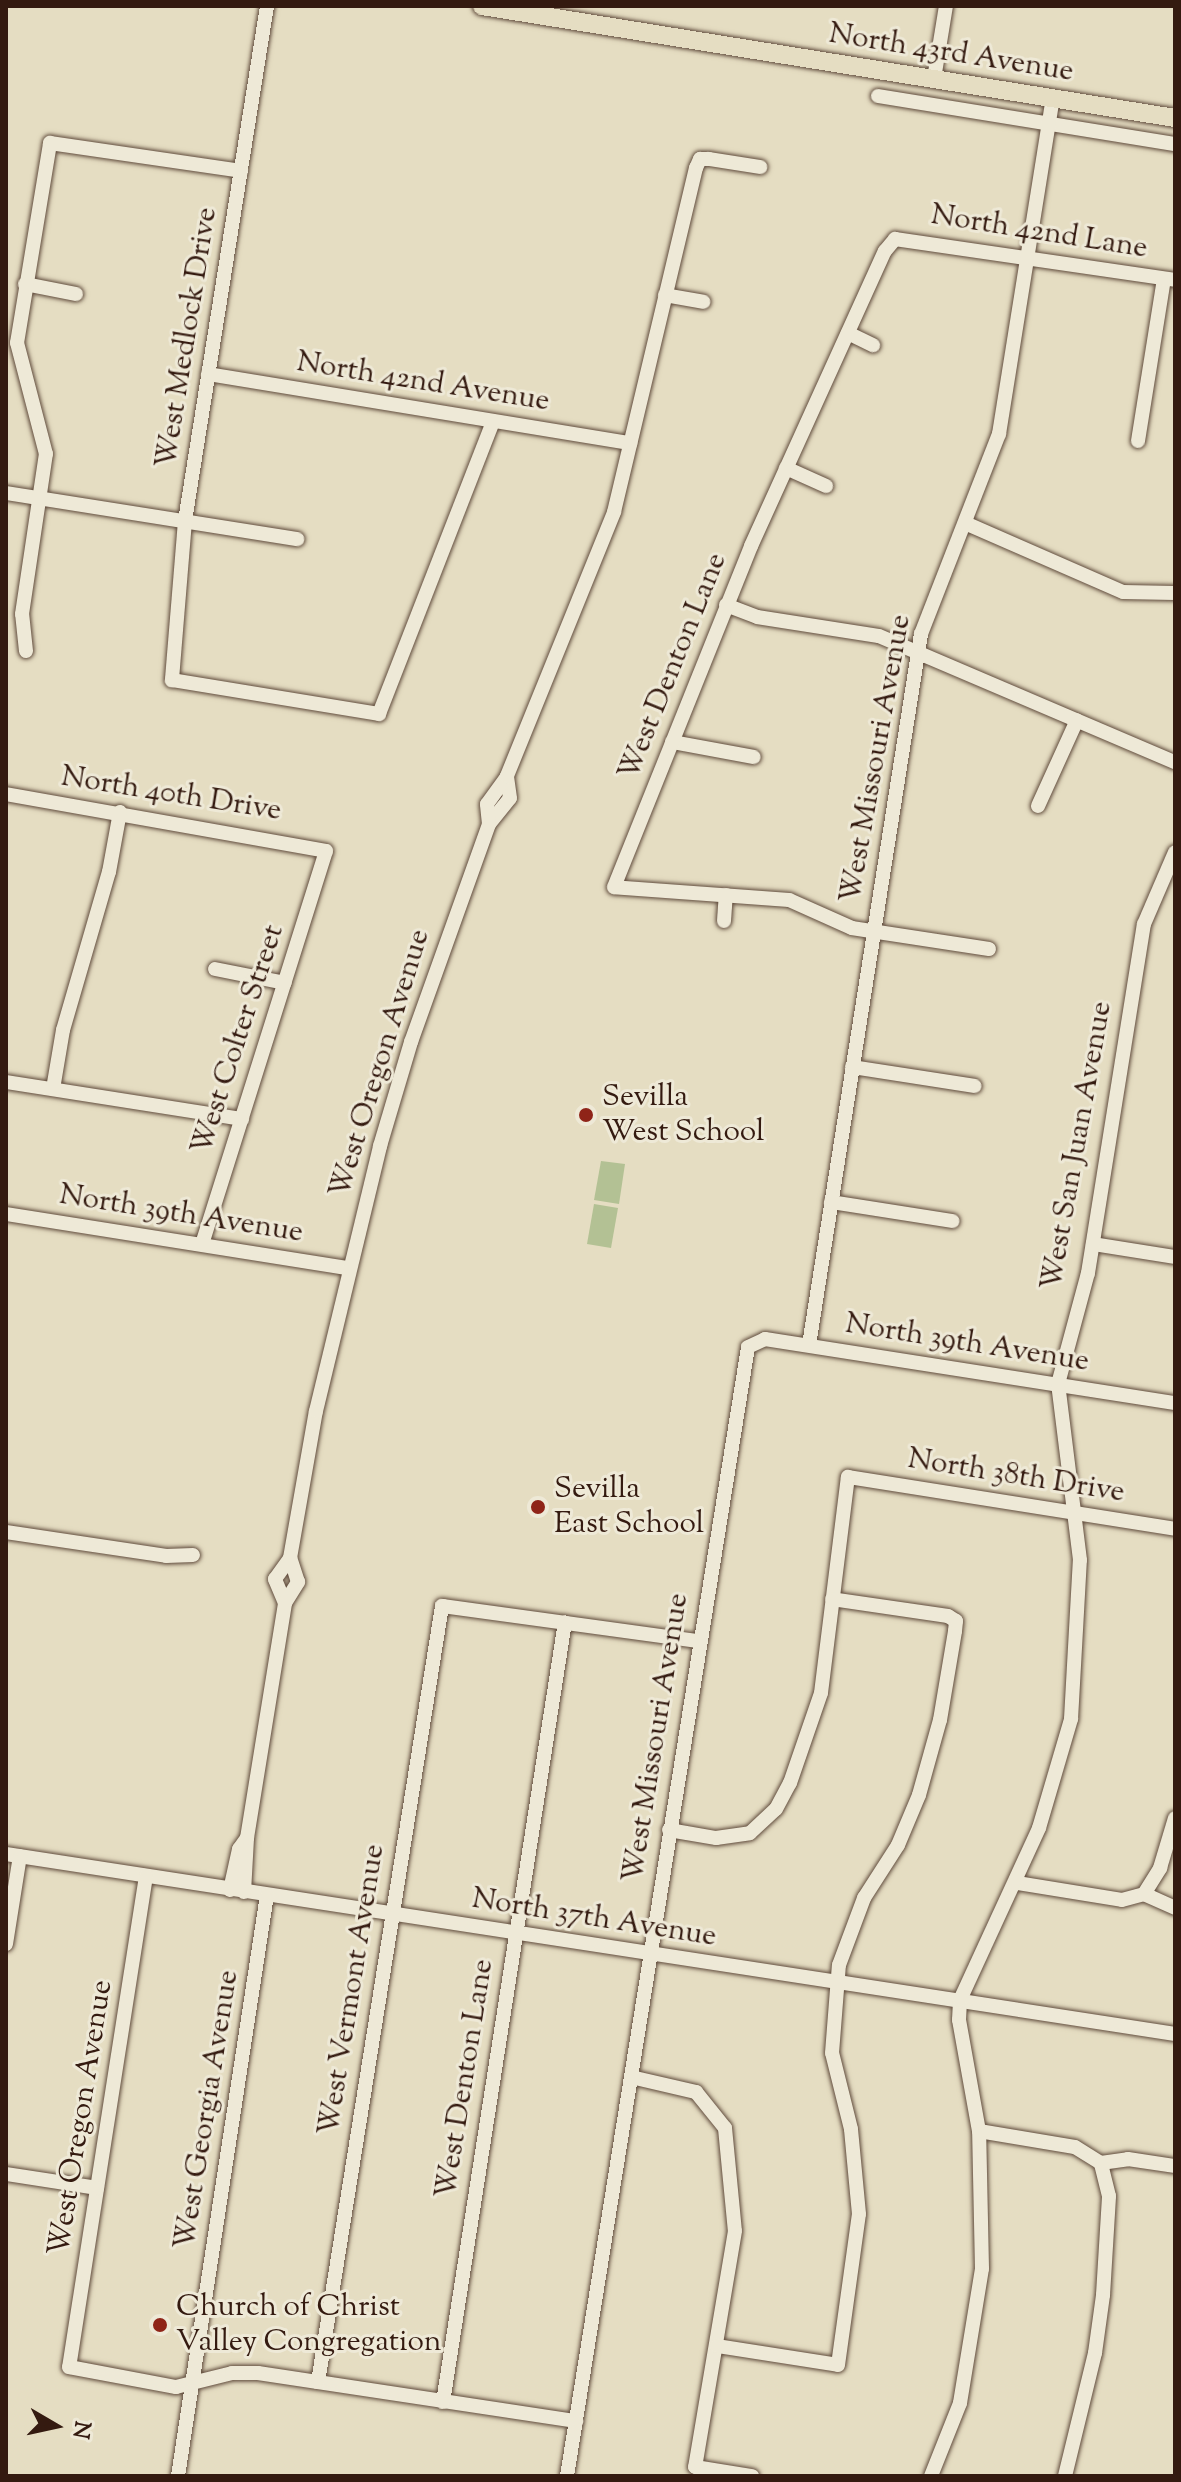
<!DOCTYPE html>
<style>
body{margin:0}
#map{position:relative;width:1181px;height:2482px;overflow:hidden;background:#e5ddc2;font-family:"Sorts Mill Goudy",serif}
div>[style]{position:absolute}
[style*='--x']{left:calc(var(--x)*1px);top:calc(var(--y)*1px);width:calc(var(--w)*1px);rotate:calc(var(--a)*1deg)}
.green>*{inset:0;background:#b3c194}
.roads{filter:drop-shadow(0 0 2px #604b3c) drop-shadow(0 0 2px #604b3c)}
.minor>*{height:14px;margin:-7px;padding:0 7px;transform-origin:7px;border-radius:7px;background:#eee9d7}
.major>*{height:18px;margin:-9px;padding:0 9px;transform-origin:9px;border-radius:9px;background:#e5ddc2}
.dots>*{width:22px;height:22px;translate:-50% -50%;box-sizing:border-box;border:4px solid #eee9d7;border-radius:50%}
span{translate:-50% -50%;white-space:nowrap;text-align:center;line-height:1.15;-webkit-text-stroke:6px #eee9d7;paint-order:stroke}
.street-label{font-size:30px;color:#341a10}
.poi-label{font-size:30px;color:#341a10}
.left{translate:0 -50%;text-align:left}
.frame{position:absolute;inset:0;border:8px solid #341a10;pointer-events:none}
.north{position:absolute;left:16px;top:2386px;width:80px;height:80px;-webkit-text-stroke:6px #eee9d7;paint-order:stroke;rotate:99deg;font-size:22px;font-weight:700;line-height:32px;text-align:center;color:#341a10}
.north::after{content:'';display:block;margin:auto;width:28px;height:36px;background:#341a10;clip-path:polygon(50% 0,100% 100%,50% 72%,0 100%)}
</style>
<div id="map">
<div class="green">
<div style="clip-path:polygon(601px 1161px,625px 1164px,619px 1204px,594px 1200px)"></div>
<div style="clip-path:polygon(594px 1204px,618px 1208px,611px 1248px,587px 1244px)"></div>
</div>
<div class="roads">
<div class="minor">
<div style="--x:267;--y:6;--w:521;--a:99.05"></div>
<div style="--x:185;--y:521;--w:160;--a:94.7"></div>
<div style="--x:172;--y:680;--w:210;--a:9.3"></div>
<div style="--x:379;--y:714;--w:314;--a:-68.7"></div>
<div style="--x:934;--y:79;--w:74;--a:-80.7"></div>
<div style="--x:878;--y:96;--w:301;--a:9.2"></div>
<div style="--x:25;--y:284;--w:52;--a:11.1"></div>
<div style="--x:665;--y:295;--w:39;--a:10"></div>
<div style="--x:848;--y:333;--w:28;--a:26"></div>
<div style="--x:208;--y:374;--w:428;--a:9.3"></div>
<div style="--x:1138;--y:441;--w:164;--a:-80.9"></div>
<div style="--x:786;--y:468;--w:44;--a:24.2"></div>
<div style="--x:6;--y:493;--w:295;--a:9"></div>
<div style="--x:965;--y:523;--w:172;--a:23.6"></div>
<div style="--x:1123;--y:592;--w:52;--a:1.1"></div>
<div style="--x:726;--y:605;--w:33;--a:21"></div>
<div style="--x:757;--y:617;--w:123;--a:8.9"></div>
<div style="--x:879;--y:636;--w:322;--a:23.1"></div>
<div style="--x:26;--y:651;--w:37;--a:-96"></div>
<div style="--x:22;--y:614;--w:162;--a:-81.5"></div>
<div style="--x:46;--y:454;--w:115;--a:-104.6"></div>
<div style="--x:17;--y:343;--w:203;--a:-80.6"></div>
<div style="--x:50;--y:143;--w:193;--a:8.3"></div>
<div style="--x:672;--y:742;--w:83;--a:10.4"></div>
<div style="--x:6;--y:794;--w:325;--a:10.1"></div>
<div style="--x:326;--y:851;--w:412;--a:107.5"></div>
<div style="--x:1038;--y:806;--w:94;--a:-65.6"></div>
<div style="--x:489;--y:824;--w:33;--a:-51"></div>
<div style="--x:510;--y:798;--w:22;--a:-98"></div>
<div style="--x:724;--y:921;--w:26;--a:-86"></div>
<div style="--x:989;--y:949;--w:139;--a:-171.3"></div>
<div style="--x:852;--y:928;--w:69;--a:-156"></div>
<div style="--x:789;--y:900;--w:175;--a:-175.8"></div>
<div style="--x:614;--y:887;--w:367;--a:-68.1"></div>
<div style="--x:751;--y:546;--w:324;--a:-65.6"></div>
<div style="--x:885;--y:251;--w:16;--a:-50"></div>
<div style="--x:895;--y:239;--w:283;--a:8.3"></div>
<div style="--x:215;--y:969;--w:71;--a:11.3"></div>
<div style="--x:852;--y:1067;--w:124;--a:8.8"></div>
<div style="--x:6;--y:1082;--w:239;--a:8.9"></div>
<div style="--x:53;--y:1089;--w:60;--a:-80.4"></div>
<div style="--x:63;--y:1030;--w:165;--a:-73.8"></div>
<div style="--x:109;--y:872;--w:61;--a:-79.6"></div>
<div style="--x:831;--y:1202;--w:123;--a:8.9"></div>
<div style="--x:6;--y:1214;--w:346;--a:9"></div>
<div style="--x:1093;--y:1244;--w:83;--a:9"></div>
<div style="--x:809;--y:1345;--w:720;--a:-81.05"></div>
<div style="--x:921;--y:634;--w:215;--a:-68.7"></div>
<div style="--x:999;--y:434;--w:340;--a:-80.9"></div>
<div style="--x:6;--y:1532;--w:162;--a:8.5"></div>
<div style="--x:166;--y:1556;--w:27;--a:-2"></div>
<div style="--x:285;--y:1603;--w:26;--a:-113"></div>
<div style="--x:275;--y:1579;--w:26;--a:-54"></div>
<div style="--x:290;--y:1558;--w:149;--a:-80"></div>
<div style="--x:316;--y:1411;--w:273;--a:-76.4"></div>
<div style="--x:380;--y:1146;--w:109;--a:-73.4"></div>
<div style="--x:411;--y:1042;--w:232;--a:-70.3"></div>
<div style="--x:489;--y:824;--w:20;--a:-96"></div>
<div style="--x:487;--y:804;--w:34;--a:-54"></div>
<div style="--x:507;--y:776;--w:285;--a:-67.9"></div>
<div style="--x:614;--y:512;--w:354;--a:-76.6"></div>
<div style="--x:696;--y:168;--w:10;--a:-66"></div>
<div style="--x:700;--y:159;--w:9;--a:0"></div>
<div style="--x:709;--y:159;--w:52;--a:8.9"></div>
<div style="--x:669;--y:1830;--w:48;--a:9.7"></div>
<div style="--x:716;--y:1838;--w:34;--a:-8"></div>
<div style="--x:750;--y:1833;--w:35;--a:-43"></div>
<div style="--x:776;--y:1809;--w:30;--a:-62"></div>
<div style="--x:790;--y:1783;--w:95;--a:-71"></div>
<div style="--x:821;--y:1693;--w:218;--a:-82.9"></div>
<div style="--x:848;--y:1477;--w:331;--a:9"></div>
<div style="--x:6;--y:1854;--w:1183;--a:8.75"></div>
<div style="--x:146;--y:1876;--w:497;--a:98.9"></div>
<div style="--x:69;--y:2367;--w:109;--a:10.6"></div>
<div style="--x:176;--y:2387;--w:58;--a:-14"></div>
<div style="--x:232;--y:2373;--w:26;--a:0"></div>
<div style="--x:258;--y:2373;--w:322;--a:8.6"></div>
<div style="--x:1017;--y:1883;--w:106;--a:9.2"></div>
<div style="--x:1122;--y:1900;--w:23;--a:-15"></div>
<div style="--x:1144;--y:1894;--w:34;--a:24"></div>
<div style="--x:230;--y:1890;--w:42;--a:-77.6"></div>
<div style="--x:239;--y:1849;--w:14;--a:-54"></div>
<div style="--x:244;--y:1892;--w:54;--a:-86.8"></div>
<div style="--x:247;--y:1838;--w:238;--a:-80.8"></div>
<div style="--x:285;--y:1603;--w:25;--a:-58"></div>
<div style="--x:298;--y:1582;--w:25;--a:-108"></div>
<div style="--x:1144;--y:1894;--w:31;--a:-58"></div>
<div style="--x:1160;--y:1868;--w:52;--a:-73.3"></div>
<div style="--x:6;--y:1944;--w:89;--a:-81"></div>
<div style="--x:631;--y:2077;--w:67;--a:13"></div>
<div style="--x:696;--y:2092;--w:46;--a:51.1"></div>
<div style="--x:725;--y:2128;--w:103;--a:84.5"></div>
<div style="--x:735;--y:2231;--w:239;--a:99.6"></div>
<div style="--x:695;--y:2467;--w:58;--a:9"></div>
<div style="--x:979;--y:2131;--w:97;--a:9.5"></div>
<div style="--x:1075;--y:2147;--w:31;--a:32"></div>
<div style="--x:1101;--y:2163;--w:27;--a:-8"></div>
<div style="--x:1128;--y:2159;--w:48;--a:8.5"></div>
<div style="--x:6;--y:2174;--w:92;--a:8.7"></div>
<div style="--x:717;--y:2346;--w:122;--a:8.9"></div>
<div style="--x:838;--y:2365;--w:152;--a:-82.1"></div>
<div style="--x:859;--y:2214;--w:85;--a:-95.4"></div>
<div style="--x:851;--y:2129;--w:78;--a:-104"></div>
<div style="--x:832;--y:2053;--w:88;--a:-85.5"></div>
<div style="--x:839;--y:1965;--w:72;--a:-69.5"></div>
<div style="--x:864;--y:1898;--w:63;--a:-57.3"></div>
<div style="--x:898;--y:1845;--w:54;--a:-67.2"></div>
<div style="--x:919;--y:1795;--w:78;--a:-74.4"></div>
<div style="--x:940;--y:1720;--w:90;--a:-80.4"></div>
<div style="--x:955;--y:1631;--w:10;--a:-84"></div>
<div style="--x:956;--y:1621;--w:9;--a:-148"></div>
<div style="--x:948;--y:1616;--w:117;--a:-171.7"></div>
<div style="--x:318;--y:2382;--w:786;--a:-80.92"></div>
<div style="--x:442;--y:1606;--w:259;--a:7.8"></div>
<div style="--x:443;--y:2402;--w:789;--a:-81.11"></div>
<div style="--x:178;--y:2476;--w:588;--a:-81.29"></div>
<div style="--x:567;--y:2476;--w:1143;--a:-80.89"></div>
<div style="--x:748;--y:1347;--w:19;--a:-25"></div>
<div style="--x:765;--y:1339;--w:415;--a:8.9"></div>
<div style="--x:931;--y:2476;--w:79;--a:-68.3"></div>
<div style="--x:960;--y:2403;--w:136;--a:-80.7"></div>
<div style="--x:982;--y:2269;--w:138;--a:-91.2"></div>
<div style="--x:979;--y:2131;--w:113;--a:-100.2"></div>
<div style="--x:959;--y:2020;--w:20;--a:-87"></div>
<div style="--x:960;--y:2000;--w:189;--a:-65.3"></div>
<div style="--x:1039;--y:1828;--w:114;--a:-73.6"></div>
<div style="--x:1071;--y:1719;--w:159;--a:-86.8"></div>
<div style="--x:1080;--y:1560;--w:177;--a:-97.1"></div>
<div style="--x:1058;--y:1384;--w:115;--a:-74.9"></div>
<div style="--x:1088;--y:1273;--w:353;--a:-80.9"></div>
<div style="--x:1144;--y:924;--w:78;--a:-66.7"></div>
<div style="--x:1065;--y:2476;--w:127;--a:-76.3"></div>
<div style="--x:1095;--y:2353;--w:59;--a:-82.1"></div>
<div style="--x:1103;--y:2295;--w:99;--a:-86.5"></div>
<div style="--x:1109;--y:2196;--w:34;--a:-104"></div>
</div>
<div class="major">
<div style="--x:482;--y:6;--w:702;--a:9.18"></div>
</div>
</div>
<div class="dots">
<div style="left:586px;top:1115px;background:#8f2418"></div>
<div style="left:538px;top:1507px;background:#8f2418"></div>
<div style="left:160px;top:2325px;background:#8f2418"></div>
</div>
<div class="street-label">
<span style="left:951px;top:54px;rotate:9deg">North 43rd Avenue</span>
<span style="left:1039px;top:233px;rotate:9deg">North 42nd Lane</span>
<span style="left:188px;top:338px;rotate:-81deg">West Medlock Drive</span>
<span style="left:423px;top:383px;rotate:9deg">North 42nd Avenue</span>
<span style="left:674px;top:667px;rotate:-68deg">West Denton Lane</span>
<span style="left:877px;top:759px;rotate:-80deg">West Missouri Avenue</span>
<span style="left:171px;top:795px;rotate:9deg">North 40th Drive</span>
<span style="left:239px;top:1040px;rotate:-72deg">West Colter Street</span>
<span style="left:381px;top:1064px;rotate:-73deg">West Oregon Avenue</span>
<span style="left:1078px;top:1146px;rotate:-80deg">West San Juan Avenue</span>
<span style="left:181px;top:1215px;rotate:9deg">North 39th Avenue</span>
<span style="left:967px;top:1344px;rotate:9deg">North 39th Avenue</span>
<span style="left:1016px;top:1477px;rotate:9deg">North 38th Drive</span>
<span style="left:657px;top:1738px;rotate:-81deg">West Missouri Avenue</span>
<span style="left:594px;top:1919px;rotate:9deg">North 37th Avenue</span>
<span style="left:353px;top:1990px;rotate:-81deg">West Vermont Avenue</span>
<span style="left:466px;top:2079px;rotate:-81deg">West Denton Lane</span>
<span style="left:208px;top:2110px;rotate:-81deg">West Georgia Avenue</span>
<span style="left:82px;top:2118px;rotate:-81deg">West Oregon Avenue</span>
</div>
<div class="poi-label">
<span class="left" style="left:602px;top:1115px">Sevilla<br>West School</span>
<span class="left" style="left:554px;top:1507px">Sevilla<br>East School</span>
<span class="left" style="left:176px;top:2325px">Church of Christ<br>Valley Congregation</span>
</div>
<div class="frame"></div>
<div class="north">N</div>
</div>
